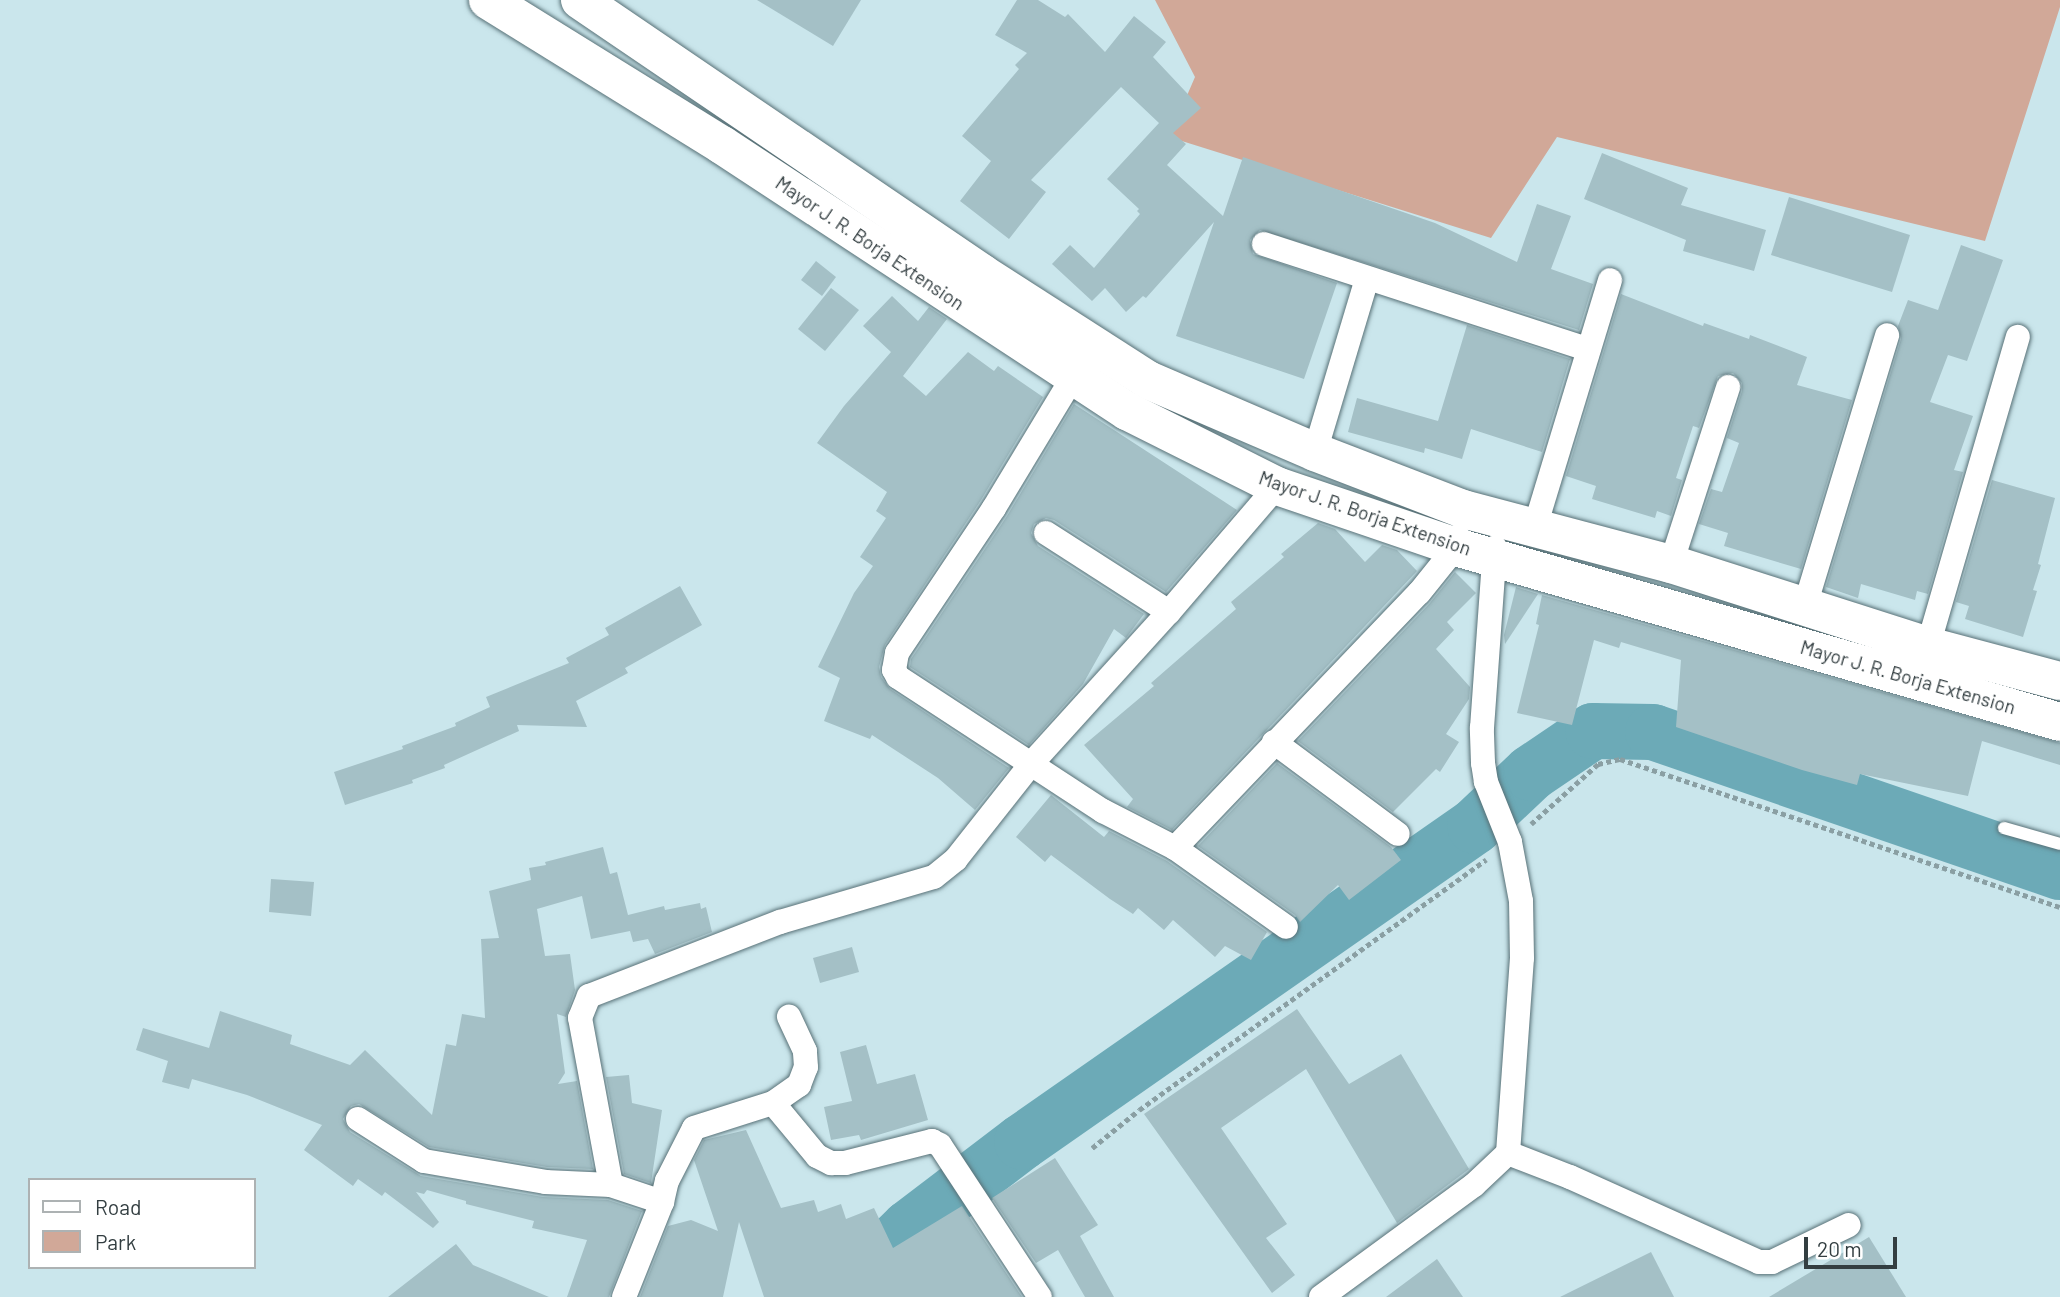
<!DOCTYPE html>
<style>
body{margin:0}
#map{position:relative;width:2060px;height:1297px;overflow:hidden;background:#cae6ec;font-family:Barlow,sans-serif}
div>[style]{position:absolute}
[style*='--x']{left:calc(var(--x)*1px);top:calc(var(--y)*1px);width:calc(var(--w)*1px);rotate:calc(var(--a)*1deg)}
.green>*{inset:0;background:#d1a898}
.river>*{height:56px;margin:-28px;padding:0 28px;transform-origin:28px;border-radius:28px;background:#6caab7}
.building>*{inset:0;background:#a4c0c6}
.path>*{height:4.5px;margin-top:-2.25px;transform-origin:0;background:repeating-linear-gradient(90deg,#8a9fa3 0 5px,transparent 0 8.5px)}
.roads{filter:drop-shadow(0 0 2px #587177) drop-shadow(0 0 2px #587177)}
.lane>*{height:12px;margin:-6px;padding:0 6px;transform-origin:6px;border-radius:6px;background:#fff}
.street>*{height:24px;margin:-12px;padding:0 12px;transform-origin:12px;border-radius:12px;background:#fff}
.primary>*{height:38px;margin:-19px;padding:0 19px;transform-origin:19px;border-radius:19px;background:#fff}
span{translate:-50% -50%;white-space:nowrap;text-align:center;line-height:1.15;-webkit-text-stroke:7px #fff;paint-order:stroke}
.street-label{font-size:19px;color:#333e41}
.legend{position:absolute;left:28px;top:1178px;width:228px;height:91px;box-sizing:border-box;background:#fff;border:2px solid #adb2b3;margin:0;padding:9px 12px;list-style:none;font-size:21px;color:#333e41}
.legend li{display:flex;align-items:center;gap:14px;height:35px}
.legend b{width:35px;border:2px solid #adb2b3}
.scale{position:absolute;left:1804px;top:1237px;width:93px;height:32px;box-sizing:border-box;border:4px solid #333e41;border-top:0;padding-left:9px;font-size:21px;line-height:24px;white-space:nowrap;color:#333e41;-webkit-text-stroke:5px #fff;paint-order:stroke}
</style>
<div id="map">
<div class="green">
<div style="clip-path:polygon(1155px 0,2060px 0,2060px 7px,1985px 241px,1557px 137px,1491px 238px,1169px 137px,1195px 77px)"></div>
</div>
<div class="river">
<div style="--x:839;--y:1297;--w:98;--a:-44.6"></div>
<div style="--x:909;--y:1228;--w:142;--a:-37.3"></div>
<div style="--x:1022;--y:1142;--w:552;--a:-34.9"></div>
<div style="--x:1475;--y:826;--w:77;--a:-43.4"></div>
<div style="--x:1531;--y:773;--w:75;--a:-34.1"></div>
<div style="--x:1593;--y:731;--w:60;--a:1"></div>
<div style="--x:1653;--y:732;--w:430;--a:19"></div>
</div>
<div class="building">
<div style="clip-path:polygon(757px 0,861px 0,833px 46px)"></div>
<div style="clip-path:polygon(1017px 0,1038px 0,1065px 17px,1068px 14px,1105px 52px,1134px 16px,1166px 42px,1153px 57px,1201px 108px,1173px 133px,1186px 144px,1167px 165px,1223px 216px,1243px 157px,1435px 223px,1517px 262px,1537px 204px,1571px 216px,1551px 269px,1593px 284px,1579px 330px,1260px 230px,1250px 240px,1253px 254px,1337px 283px,1304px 379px,1176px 336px,1214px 222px,1146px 298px,1143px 296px,1126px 312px,1105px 288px,1092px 301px,1052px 264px,1070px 245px,1094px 268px,1140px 214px,1137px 211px,1139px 209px,1107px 179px,1159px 123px,1121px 87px,1031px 180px,1046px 192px,1009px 239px,960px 201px,991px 161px,962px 136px,1019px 69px,1015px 65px,1027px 53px,995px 35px)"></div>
<div style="clip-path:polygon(1602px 153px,1688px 188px,1681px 205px,1766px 230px,1754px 271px,1683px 251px,1686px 240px,1584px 199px)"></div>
<div style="clip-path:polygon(1789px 197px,1910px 235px,1892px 292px,1771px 255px)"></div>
<div style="clip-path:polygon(1961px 245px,2003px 260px,1967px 361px,1948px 355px,1930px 402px,1973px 416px,1954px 470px,1963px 472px,1928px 594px,1917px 591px,1915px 600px,1861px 584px,1858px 598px,1826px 587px,1901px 339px,1898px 326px,1908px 300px,1938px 310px)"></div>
<div style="clip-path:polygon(816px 261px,836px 277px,822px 296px,801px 280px)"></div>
<div style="clip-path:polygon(831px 288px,859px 310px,825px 351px,798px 329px)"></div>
<div style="clip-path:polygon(1621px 294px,1703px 326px,1704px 323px,1749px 339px,1750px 335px,1807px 357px,1797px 385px,1852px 400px,1801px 569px,1724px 546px,1728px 533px,1699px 524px,1711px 489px,1722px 492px,1739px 443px,1727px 438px,1742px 391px,1742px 383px,1733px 373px,1718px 376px,1699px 428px,1693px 426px,1676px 478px,1682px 480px,1671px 516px,1657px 511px,1655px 518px,1592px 499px,1596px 486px,1566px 476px)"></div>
<div style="clip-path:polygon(892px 296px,918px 321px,929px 307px,947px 319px,903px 376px,926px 396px,968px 352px,994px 371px,998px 366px,1043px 397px,981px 500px,885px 645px,879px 667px,881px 677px,890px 689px,1009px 768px,975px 810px,938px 778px,872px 735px,870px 739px,824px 721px,840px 678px,818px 667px,854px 593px,873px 566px,860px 557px,886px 518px,876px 511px,887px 492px,817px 443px,844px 406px,891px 352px,863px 326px)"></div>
<div style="clip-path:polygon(1467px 325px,1570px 359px,1542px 452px,1471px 429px,1462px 459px,1425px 448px,1424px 453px,1348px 432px,1357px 398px,1438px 421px)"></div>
<div style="clip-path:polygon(1074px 404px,1237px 510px,1166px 592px,1054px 520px,1046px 518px,1034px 524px,1031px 533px,1038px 546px,1144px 614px,1126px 638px,1114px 629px,1083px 684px,1029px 745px,910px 667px,911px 659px,1007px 516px)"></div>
<div style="clip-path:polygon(1992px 480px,2055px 498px,2038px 564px,2041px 565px,2033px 590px,2037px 591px,2023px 637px,1965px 619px,1969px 606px,1956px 602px)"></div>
<div style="clip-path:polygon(1318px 523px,1335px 529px,1365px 562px,1382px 545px,1397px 550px,1417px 571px,1172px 830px,1127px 807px,1133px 799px,1084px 745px,1154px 686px,1151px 683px,1236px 609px,1231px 602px,1284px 557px,1281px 554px)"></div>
<div style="clip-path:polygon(1455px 572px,1476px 593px,1447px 622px,1454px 630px,1436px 649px,1470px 687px,1469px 699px,1446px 734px,1459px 742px,1440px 772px,1436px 769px,1393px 812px,1298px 741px,1430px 603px)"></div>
<div style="clip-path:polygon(680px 586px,702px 625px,625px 668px,628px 673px,576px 701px,587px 727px,517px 725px,519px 731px,444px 765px,445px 768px,412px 780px,413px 783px,345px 805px,334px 772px,403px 749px,402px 746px,456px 726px,455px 723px,490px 707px,486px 697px,569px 663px,566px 658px,609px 635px,605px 628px)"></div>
<div style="clip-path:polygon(1516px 587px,1538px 594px,1505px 644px,1504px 635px)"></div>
<div style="clip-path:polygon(1542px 595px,2060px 743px,2060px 765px,1982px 741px,1968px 796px,1860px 774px,1857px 785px,1802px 770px,1676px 727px,1681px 660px,1621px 642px,1619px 648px,1594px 640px,1572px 725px,1517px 713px,1539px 625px,1536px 624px)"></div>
<div style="clip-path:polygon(1277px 763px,1391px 847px,1401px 860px,1349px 900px,1338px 885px,1300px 922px,1295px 915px,1198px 846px)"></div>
<div style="clip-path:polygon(1051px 795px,1104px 837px,1109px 831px,1167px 861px,1267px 932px,1251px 960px,1225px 946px,1215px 957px,1173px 920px,1164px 930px,1138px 908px,1133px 914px,1110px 899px,1051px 855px,1045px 862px,1016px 837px)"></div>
<div style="clip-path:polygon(603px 847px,610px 874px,617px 872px,628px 915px,664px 906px,665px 910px,700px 903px,701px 909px,706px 907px,712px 932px,655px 954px,648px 939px,633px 942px,630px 931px,591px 939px,582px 896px,537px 909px,545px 956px,570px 954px,575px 990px,566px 1017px,557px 1014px,565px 1073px,558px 1084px,577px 1081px,593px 1169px,547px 1167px,429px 1147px,359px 1104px,351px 1106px,343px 1119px,350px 1132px,421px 1176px,543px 1197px,608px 1200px,642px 1211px,609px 1297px,567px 1297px,587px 1240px,532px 1228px,534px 1221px,466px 1204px,466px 1201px,427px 1190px,424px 1194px,416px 1192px,439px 1222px,433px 1228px,385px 1192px,382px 1196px,358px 1179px,353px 1186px,304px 1150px,322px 1125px,247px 1095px,192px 1079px,189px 1089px,162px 1082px,168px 1061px,136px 1050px,143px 1028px,209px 1048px,220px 1011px,292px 1035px,290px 1044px,350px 1065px,365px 1050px,432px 1115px,446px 1044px,456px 1046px,462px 1014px,485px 1018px,481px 939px,499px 938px,489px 891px,531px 880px,529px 868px,546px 865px,545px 862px)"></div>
<div style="clip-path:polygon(271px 879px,314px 882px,311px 916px,269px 912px)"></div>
<div style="clip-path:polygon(852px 947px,859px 972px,820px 983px,813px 958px)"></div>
<div style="clip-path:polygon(1297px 1009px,1349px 1084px,1401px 1054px,1469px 1169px,1397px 1223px,1306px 1069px,1221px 1128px,1287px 1224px,1266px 1238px,1295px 1275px,1272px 1293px,1144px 1114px)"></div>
<div style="clip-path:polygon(866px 1045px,877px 1084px,915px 1074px,928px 1120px,861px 1140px,859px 1135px,831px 1140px,824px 1107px,852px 1101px,840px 1052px)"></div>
<div style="clip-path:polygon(629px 1075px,632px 1103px,662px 1110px,651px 1183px,624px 1174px,606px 1077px)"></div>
<div style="clip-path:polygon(746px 1130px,781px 1208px,814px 1200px,818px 1212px,841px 1204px,846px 1219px,874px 1208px,893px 1248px,962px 1206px,1022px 1297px,764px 1297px,739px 1222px,723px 1297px,640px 1297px,668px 1226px,691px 1220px,718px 1231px,694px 1160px,704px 1140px)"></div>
<div style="clip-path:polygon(1055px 1158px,1098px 1225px,1080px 1236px,1114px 1297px,1085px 1297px,1058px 1250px,1036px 1263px,992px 1198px)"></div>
<div style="clip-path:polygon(1869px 1237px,1906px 1297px,1769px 1297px)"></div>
<div style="clip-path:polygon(456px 1244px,473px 1265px,549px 1297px,388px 1297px)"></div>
<div style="clip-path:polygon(1651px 1252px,1674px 1297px,1560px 1297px)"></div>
<div style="clip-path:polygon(1437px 1259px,1463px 1297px,1386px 1297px)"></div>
</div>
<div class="path">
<div style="--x:1531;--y:824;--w:90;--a:-41.8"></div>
<div style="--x:1598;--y:764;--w:23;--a:-13"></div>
<div style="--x:1620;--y:759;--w:464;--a:18.6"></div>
<div style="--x:1092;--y:1148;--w:60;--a:-39"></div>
<div style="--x:1139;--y:1110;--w:428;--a:-35.8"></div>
</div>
<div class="roads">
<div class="lane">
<div style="--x:2004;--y:828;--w:58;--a:15.9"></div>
</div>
<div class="street">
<div style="--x:1264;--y:244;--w:341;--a:18"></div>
<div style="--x:1073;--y:377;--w:153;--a:121.1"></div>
<div style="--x:994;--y:508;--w:174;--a:123.8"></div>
<div style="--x:897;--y:653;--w:17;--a:100"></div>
<div style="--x:894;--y:670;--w:8;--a:60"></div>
<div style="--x:898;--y:677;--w:245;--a:33.2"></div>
<div style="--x:1103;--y:811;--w:81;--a:27.2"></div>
<div style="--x:1175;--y:848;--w:136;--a:35.4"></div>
<div style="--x:1315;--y:452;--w:181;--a:-73.3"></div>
<div style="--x:1535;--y:527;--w:258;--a:-73.1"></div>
<div style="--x:1046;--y:533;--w:146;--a:32.7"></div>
<div style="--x:1671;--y:564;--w:186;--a:-72.1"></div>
<div style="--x:1804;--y:609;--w:286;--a:-73.1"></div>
<div style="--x:1928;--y:646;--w:322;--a:-73.8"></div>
<div style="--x:1274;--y:742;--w:154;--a:36.6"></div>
<div style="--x:1175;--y:848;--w:353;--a:-46.3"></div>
<div style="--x:1419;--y:593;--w:59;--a:-51.2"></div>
<div style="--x:1456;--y:547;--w:11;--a:-80"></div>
<div style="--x:773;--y:1103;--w:32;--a:-35"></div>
<div style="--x:799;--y:1085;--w:19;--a:-69"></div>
<div style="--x:806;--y:1067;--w:16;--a:-94"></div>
<div style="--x:805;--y:1051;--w:38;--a:-115"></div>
<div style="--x:358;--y:1119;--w:78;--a:32.5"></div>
<div style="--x:424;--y:1161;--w:123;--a:9.8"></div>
<div style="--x:545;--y:1182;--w:66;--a:2.6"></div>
<div style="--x:611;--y:1185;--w:170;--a:-100.5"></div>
<div style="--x:580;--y:1018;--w:24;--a:-68"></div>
<div style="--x:589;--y:996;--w:205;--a:-21.2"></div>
<div style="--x:780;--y:922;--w:160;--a:-16.3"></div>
<div style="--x:934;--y:877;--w:28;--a:-39"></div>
<div style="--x:956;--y:859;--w:121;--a:-51.7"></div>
<div style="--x:1031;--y:764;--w:205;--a:-47.8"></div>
<div style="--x:1169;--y:612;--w:166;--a:-49.4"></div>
<div style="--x:1508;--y:1153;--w:66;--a:21.2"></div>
<div style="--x:1570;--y:1177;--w:207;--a:24.2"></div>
<div style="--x:1759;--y:1262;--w:13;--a:0"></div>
<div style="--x:1772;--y:1262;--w:85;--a:-25.7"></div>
<div style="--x:611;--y:1185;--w:54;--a:18.4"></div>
<div style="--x:662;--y:1202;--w:102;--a:111.8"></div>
<div style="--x:662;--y:1202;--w:22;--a:-77"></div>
<div style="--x:667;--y:1181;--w:59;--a:-63"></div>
<div style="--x:694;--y:1128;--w:83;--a:-17.6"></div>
<div style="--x:773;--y:1103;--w:69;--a:50.3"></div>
<div style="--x:817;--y:1156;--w:16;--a:27"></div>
<div style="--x:831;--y:1163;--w:14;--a:0"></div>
<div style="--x:845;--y:1163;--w:90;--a:-14.2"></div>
<div style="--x:932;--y:1141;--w:9;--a:27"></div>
<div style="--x:940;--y:1145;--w:182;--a:56.7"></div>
<div style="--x:1321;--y:1297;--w:190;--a:-36.2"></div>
<div style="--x:1474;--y:1185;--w:47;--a:-43.3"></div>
<div style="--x:1508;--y:1153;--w:196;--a:-85.9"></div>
<div style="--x:1522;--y:958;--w:57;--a:-91"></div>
<div style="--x:1521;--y:901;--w:60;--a:-100.6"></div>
<div style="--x:1510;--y:842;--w:65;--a:-111.8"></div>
<div style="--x:1486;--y:782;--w:19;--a:-99"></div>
<div style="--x:1483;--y:763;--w:35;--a:-92"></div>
<div style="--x:1482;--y:728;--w:181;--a:-85.9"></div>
</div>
<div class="primary">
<div style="--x:488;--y:0;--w:275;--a:31.8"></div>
<div style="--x:722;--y:145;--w:485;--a:33.3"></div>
<div style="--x:1127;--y:411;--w:168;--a:26.6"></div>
<div style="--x:1277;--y:486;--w:189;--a:18.8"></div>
<div style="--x:1456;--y:547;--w:629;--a:16.16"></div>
<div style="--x:580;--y:0;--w:487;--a:34.2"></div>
<div style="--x:983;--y:274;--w:196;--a:32.7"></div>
<div style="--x:1148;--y:380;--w:182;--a:23.3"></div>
<div style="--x:1315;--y:452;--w:159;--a:21.1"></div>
<div style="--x:1463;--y:509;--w:215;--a:14.8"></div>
<div style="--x:1671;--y:564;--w:270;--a:17.7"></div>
<div style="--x:1928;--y:646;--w:137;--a:14.9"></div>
</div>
</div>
<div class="street-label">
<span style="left:870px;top:243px;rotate:34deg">Mayor J. R. Borja Extension</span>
<span style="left:1365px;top:513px;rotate:19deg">Mayor J. R. Borja Extension</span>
<span style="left:1908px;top:677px;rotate:16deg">Mayor J. R. Borja Extension</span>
</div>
<ul class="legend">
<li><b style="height:9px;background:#fff"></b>Road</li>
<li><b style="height:19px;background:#d1a898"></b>Park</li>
</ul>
<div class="scale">20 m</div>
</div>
